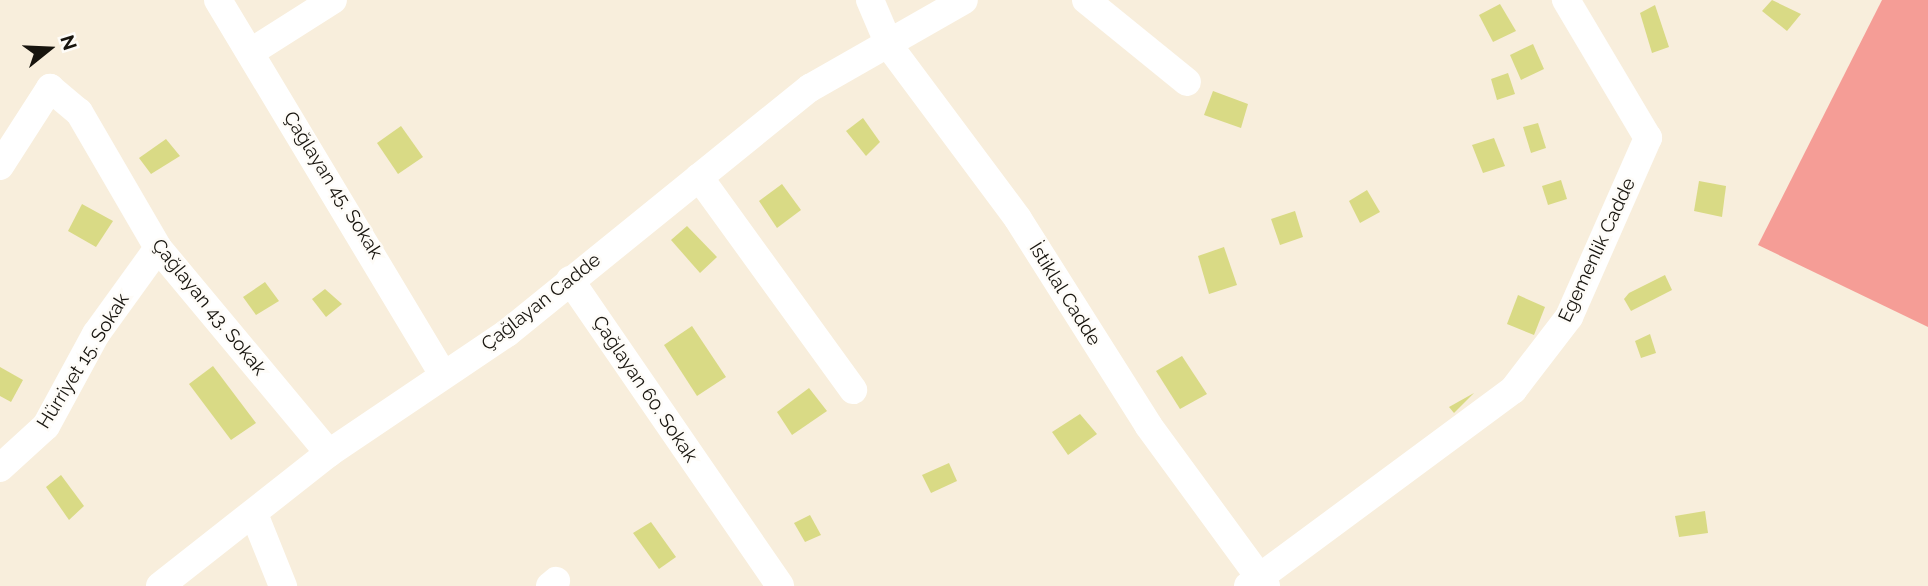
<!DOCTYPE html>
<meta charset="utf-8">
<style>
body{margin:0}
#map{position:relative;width:1928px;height:586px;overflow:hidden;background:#f8eedc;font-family:Raleway,sans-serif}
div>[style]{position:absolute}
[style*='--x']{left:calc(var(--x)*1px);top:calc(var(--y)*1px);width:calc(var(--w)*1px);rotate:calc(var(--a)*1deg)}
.forest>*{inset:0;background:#f59d96}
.building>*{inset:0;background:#d9da85}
.minor>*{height:28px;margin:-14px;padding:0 14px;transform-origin:14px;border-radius:14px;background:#fff}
span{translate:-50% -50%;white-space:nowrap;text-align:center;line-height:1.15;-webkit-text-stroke:5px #fefcf8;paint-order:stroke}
.street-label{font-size:19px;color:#17140e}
.north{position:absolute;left:14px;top:14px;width:70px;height:70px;-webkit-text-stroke:5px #fefcf8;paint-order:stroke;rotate:72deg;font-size:19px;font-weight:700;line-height:28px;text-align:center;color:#17140e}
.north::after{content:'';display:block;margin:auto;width:24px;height:32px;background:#17140e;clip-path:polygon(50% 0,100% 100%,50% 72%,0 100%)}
</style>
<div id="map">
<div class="forest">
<div style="clip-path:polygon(1882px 0,1928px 0,1928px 327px,1758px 245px)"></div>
</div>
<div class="building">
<div style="clip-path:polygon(1772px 0,1801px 14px,1787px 31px,1762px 11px)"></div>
<div style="clip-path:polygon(1500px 4px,1516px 31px,1493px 42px,1479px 15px)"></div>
<div style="clip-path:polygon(1655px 5px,1669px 47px,1652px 53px,1640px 13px)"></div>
<div style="clip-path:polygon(1533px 44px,1544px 69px,1521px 80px,1510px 55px)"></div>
<div style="clip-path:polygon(1508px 73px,1515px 94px,1497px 100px,1491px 79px)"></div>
<div style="clip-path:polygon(1213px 91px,1248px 104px,1241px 128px,1204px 115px)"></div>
<div style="clip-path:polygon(863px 118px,880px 142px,866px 156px,846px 131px)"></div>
<div style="clip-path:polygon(1538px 123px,1546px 148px,1531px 153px,1523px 127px)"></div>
<div style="clip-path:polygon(401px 126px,423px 157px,398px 174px,377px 143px)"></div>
<div style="clip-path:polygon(1494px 138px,1505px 166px,1483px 173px,1472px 145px)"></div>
<div style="clip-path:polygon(166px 139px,180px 156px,151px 174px,139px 158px)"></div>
<div style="clip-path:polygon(1561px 180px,1567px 199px,1548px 205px,1542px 186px)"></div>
<div style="clip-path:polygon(1699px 181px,1726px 186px,1722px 217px,1694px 211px)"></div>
<div style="clip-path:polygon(782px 184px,801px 210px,777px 228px,759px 201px)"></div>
<div style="clip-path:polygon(1367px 190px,1380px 212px,1360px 223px,1349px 201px)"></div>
<div style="clip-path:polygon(82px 204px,113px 221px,96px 247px,68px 231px)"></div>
<div style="clip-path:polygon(1295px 211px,1303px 237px,1280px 245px,1271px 219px)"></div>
<div style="clip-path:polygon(687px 226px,717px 257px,700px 273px,671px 240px)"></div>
<div style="clip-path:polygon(1224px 247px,1237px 285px,1209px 294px,1198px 256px)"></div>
<div style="clip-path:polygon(1665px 275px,1672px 290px,1631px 311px,1624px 299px,1629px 293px)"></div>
<div style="clip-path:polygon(265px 282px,279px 301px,256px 315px,243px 297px)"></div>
<div style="clip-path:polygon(325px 289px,342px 304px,326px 317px,312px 299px)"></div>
<div style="clip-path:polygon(1518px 295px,1545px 307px,1534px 335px,1507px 324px)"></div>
<div style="clip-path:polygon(692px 326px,726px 377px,697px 396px,664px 345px)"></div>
<div style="clip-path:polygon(1650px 334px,1656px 353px,1641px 358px,1635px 341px)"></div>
<div style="clip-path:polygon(1182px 356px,1207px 394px,1180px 409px,1156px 371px)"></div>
<div style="clip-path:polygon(213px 366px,256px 423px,231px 440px,189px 384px)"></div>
<div style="clip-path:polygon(0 367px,23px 380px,11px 402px,0 396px)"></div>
<div style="clip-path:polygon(809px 388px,827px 411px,792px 435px,777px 412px)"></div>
<div style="clip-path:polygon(1474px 393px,1454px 413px,1449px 407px)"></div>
<div style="clip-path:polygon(1080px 414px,1097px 434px,1068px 455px,1052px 432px)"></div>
<div style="clip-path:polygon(949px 463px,957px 481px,931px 493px,922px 475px)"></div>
<div style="clip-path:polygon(61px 475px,84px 506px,69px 520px,46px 487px)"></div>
<div style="clip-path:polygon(1705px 511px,1708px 533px,1679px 537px,1675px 516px)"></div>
<div style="clip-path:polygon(810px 515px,821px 535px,805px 542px,794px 523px)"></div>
<div style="clip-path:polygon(651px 522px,676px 557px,659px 569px,633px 533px)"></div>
</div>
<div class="minor">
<div style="--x:218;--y:0;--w:435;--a:59"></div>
<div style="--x:870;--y:0;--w:51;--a:66.9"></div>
<div style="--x:890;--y:47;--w:214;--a:53.3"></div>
<div style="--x:1018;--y:219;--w:244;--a:57.7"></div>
<div style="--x:1148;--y:425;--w:200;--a:53.8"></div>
<div style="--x:1086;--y:0;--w:130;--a:39.1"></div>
<div style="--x:251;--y:52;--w:97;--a:-32.4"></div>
<div style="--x:0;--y:166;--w:93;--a:-57.3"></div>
<div style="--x:50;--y:88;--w:38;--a:40"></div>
<div style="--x:79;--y:112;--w:157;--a:59.8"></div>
<div style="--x:158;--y:248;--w:267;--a:50.2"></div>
<div style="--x:699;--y:177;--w:263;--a:54.1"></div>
<div style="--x:570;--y:280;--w:371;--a:55.5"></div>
<div style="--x:0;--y:468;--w:62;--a:-42.4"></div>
<div style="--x:46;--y:426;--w:105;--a:-61.5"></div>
<div style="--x:96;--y:334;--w:106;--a:-54.2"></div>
<div style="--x:254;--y:514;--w:78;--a:68.1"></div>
<div style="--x:160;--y:586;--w:215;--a:-38.2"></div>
<div style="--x:329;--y:453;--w:215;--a:-34"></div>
<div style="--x:507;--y:333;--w:390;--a:-39"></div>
<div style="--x:810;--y:88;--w:177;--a:-29.7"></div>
<div style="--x:550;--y:586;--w:8;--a:-40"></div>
<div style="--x:1248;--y:586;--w:330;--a:-36.5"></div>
<div style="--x:1513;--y:390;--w:92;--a:-52.5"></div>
<div style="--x:1569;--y:317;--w:196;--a:-66.2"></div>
<div style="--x:1648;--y:138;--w:161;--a:-120.7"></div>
</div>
<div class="street-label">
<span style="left:333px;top:185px;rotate:58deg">Çağlayan 45. Sokak</span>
<span style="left:1597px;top:250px;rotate:-65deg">Egemenlik Cadde</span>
<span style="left:1065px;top:294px;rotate:58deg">İstiklal Cadde</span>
<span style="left:541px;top:302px;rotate:-38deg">Çağlayan Cadde</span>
<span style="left:209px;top:307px;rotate:51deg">Çağlayan 43. Sokak</span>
<span style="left:83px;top:361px;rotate:-58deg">Hürriyet 15. Sokak</span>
<span style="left:645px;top:389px;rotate:56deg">Çağlayan 60. Sokak</span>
</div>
<div class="north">N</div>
</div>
